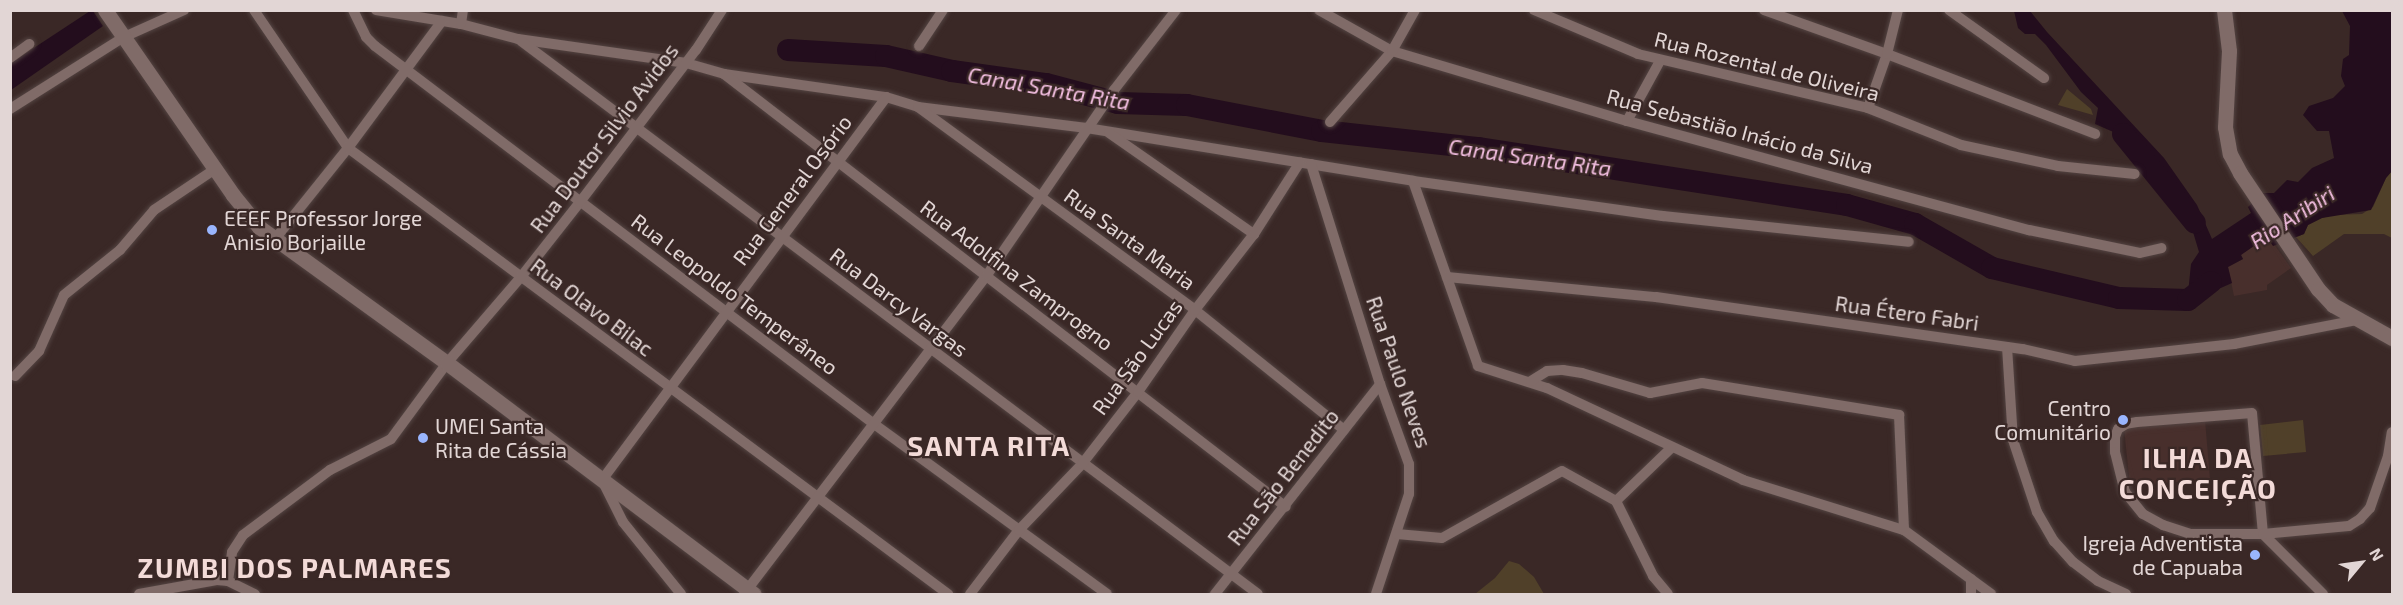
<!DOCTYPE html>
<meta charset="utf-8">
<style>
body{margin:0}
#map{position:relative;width:2403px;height:605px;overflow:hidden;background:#3a2826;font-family:"Exo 2",sans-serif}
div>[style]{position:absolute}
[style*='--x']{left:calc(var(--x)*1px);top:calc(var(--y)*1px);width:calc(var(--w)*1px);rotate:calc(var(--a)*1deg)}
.built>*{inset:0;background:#482f2c}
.green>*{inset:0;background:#504029}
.water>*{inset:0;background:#230d1d}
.river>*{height:22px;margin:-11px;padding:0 11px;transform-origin:11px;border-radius:11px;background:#230d1d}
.roads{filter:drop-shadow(0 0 2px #534442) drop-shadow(0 0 2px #534442)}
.street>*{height:10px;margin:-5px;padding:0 5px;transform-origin:5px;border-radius:5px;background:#806b68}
.secondary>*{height:15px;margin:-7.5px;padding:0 7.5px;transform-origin:7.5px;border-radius:7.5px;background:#806b68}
.dots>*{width:16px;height:16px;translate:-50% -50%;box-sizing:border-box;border:3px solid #3a2826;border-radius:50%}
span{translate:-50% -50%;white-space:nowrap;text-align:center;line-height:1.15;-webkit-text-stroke:4.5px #3a2826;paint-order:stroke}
.street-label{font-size:21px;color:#e2d6d5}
.poi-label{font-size:21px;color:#e2d6d5}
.left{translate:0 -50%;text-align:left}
.right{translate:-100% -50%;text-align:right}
.water-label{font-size:22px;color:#f4bfe2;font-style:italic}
.district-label{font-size:27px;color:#f3dbd8;font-weight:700;letter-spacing:1.5px}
.frame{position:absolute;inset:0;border:12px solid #e2d6d5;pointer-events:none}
.north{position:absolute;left:2331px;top:533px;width:60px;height:60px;-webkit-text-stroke:4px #3a2826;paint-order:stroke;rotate:61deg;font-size:16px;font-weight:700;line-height:24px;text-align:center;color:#e2d6d5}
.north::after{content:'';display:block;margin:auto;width:21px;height:27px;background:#e2d6d5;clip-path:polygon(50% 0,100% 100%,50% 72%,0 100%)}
</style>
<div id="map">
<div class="built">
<div style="clip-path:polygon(2251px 212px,2291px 268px,2267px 285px,2267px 290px,2234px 296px,2228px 267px,2243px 259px,2241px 255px)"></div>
<div style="clip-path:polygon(2205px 420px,2210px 479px,2130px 486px,2124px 428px)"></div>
</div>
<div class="green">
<div style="clip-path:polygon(2067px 89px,2091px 109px,2093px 115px,2058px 105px)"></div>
<div style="clip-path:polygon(2392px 171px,2392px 238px,2384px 234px,2344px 234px,2313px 256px,2296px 237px,2304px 234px,2308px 225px,2322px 218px,2332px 215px,2362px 214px,2373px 207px,2386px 178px)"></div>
<div style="clip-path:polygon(2303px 420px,2306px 452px,2263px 456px,2260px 425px)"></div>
<div style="clip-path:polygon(1509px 561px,1519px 564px,1534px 577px,1544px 594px,1475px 594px,1495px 578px)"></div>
</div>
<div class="water">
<div style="clip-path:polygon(90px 11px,93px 11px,103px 26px,11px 90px,11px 63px)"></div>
<div style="clip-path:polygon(2014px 11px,2030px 11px,2047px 32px,2164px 158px,2197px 205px,2212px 239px,2251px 213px,2248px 207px,2263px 193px,2274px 193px,2287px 180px,2298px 182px,2312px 168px,2334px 158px,2329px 131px,2317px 131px,2303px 115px,2309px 106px,2333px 98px,2345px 86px,2341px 76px,2343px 59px,2349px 55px,2350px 26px,2342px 11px,2392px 11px,2392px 171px,2386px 178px,2371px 210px,2322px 218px,2308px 225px,2304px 234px,2273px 246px,2267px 237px,2241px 255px,2243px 259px,2228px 267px,2232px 283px,2187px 303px,2191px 264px,2199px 252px,2190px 222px,2163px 177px,2150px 177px,2146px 162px,2118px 134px,2095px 124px,2098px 108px,2081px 92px,2046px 45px,2035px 34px,2025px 34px,2018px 28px)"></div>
</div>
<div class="river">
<div style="--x:788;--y:50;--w:98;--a:3.5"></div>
<div style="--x:886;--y:56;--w:68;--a:12.8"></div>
<div style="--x:952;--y:71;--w:95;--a:7.9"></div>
<div style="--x:1046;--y:84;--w:74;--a:14.8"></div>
<div style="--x:1118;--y:103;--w:69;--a:1.7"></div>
<div style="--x:1187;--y:105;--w:137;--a:10.9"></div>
<div style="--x:1322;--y:131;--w:158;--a:6.2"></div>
<div style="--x:1479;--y:148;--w:372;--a:8.8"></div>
<div style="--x:1847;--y:205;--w:71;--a:15.6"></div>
<div style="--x:1915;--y:224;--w:89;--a:29.7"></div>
<div style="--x:1992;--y:268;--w:130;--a:13.3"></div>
<div style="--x:2119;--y:298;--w:69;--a:1.7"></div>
<div style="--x:2188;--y:300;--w:29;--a:-38"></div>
<div style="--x:2123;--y:134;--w:114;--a:51"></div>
</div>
<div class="roads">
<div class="street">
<div style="--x:254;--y:10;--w:167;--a:55.7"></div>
<div style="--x:348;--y:148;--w:748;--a:36.62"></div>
<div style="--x:353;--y:10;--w:30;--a:64"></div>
<div style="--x:366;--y:37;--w:13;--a:45"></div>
<div style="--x:375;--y:46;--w:626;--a:37.14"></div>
<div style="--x:874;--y:424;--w:288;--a:36.1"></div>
<div style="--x:376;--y:10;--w:86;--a:9.4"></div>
<div style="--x:461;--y:24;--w:59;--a:14.7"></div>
<div style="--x:518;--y:39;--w:170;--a:8.1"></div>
<div style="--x:686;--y:63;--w:40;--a:16"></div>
<div style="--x:724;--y:74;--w:164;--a:8.1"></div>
<div style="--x:886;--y:97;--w:34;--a:17"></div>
<div style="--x:918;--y:107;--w:170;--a:7.1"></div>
<div style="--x:1087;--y:128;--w:330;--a:9.2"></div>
<div style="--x:1413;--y:181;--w:252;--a:8"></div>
<div style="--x:1663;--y:216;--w:247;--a:6"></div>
<div style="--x:1319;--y:10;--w:84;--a:29.3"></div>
<div style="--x:1392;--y:51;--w:245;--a:16.6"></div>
<div style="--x:1627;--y:121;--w:417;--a:15.2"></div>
<div style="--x:2029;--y:230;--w:113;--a:11.7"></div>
<div style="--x:2140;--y:253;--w:22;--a:-13"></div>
<div style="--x:1534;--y:10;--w:113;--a:22.9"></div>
<div style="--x:1638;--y:54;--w:236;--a:13.2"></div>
<div style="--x:1868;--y:108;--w:100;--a:21.7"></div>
<div style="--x:1961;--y:145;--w:99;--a:12.2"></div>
<div style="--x:2058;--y:166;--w:77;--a:5.9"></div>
<div style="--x:1764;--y:10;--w:131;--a:19.7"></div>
<div style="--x:1887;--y:54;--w:223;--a:21"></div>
<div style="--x:1949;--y:10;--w:117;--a:35.6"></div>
<div style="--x:461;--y:24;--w:14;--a:-82"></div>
<div style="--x:521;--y:41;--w:921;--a:36.88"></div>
<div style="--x:919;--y:46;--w:43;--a:-56.3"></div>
<div style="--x:10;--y:58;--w:24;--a:-36"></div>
<div style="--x:724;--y:74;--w:709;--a:37.61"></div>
<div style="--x:918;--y:107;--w:343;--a:36.2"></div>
<div style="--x:1195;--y:310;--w:191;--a:38.8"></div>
<div style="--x:1868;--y:108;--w:57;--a:-70.6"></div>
<div style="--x:1887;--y:54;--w:45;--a:-76"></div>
<div style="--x:10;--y:109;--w:135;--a:-32.3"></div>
<div style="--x:124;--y:37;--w:66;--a:-24.2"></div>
<div style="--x:1627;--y:121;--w:68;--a:-61.2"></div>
<div style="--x:1330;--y:122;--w:94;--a:-48.9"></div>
<div style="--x:1392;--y:51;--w:47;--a:-60.7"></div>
<div style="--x:1109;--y:133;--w:177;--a:34.9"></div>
<div style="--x:1311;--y:164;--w:231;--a:72.6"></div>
<div style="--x:1380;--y:384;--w:85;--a:70.1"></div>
<div style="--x:1409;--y:464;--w:30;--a:90"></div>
<div style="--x:1409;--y:494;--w:105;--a:108.3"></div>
<div style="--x:1413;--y:181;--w:196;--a:70.6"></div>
<div style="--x:1478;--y:366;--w:72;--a:17.7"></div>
<div style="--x:1547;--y:388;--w:217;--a:25.1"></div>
<div style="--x:1743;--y:480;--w:169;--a:17.3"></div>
<div style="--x:1904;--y:530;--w:108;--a:36.3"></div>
<div style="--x:275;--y:239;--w:117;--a:-51.3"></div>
<div style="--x:348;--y:148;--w:158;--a:-53.5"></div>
<div style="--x:1447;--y:277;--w:210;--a:5.5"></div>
<div style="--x:1656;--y:297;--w:371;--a:8.1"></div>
<div style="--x:2023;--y:349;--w:53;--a:13"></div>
<div style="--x:2075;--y:361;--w:160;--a:-6.1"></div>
<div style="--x:2234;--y:344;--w:126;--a:-11"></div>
<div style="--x:2007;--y:347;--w:93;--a:86.3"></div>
<div style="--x:2013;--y:440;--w:76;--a:71.6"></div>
<div style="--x:2037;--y:512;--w:34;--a:60"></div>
<div style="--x:2054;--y:541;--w:28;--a:48"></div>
<div style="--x:2073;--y:562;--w:31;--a:37"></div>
<div style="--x:2098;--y:581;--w:31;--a:25"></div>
<div style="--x:15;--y:376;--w:35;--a:-46"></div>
<div style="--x:39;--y:351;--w:61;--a:-65.9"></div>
<div style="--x:64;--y:295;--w:72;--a:-38.8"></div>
<div style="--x:120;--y:250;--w:52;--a:-49.6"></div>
<div style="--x:154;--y:210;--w:73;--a:-33.9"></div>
<div style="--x:1531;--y:381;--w:19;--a:-32"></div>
<div style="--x:1547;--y:371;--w:16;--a:-4"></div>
<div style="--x:1563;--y:370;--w:19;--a:9"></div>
<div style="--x:1582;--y:373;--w:71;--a:16.4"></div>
<div style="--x:1650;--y:393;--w:53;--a:-10.9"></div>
<div style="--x:1702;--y:383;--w:200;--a:9.2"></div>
<div style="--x:1899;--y:415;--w:115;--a:87.5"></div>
<div style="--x:1616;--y:501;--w:76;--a:-43.9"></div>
<div style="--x:1397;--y:534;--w:45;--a:5.1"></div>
<div style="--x:1442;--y:538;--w:137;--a:-29.2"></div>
<div style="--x:1562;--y:471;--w:62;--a:29.1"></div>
<div style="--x:1616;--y:501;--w:84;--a:63.7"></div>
<div style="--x:1653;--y:576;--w:23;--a:50"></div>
<div style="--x:1971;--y:579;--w:15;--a:90"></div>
<div style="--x:228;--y:581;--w:29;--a:-82"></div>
<div style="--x:232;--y:552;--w:20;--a:-57"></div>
<div style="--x:243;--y:535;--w:109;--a:-36.8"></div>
<div style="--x:330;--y:470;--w:68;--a:-26.9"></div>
<div style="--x:391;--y:439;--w:94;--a:-53.6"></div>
<div style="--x:447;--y:363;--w:113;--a:-49.3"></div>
<div style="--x:521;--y:277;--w:95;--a:-51.8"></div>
<div style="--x:580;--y:202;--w:191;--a:-52.7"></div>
<div style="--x:696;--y:50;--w:48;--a:-57"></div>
<div style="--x:139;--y:594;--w:79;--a:-10.2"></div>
<div style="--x:217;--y:580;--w:11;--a:5"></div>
<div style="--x:228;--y:581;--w:30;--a:26"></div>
<div style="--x:681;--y:594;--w:92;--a:-128.9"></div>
<div style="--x:623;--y:522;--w:47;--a:-116.6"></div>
<div style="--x:602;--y:480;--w:477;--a:-53.4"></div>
<div style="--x:744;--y:594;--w:401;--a:-52.7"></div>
<div style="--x:987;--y:275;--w:224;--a:-55.5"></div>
<div style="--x:1114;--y:90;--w:101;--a:-52.2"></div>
<div style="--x:970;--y:594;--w:81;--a:-52.6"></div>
<div style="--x:1019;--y:530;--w:91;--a:-46.3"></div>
<div style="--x:1082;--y:464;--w:91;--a:-52.1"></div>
<div style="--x:1138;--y:392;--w:100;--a:-55.2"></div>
<div style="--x:1195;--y:310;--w:96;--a:-52.2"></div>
<div style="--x:1254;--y:234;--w:85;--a:-57.4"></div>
<div style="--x:1215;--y:594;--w:267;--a:-51.8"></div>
<div style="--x:2323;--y:594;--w:85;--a:-135"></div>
<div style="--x:2263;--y:534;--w:121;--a:-95.2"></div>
<div style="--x:2252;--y:413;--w:115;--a:175.5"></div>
<div style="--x:2137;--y:422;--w:11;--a:170"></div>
<div style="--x:2126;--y:424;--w:9;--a:148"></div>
<div style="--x:2118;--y:429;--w:9;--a:111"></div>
<div style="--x:2115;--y:437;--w:15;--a:90"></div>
<div style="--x:2115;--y:452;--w:41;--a:76"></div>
<div style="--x:2125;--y:492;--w:28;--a:51"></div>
<div style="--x:2143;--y:514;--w:23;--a:29"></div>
<div style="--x:2163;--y:525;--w:29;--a:18"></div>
<div style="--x:2191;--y:534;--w:72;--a:0"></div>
<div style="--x:2263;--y:534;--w:86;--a:-5.3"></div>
<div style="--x:2349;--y:526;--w:13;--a:-32"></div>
<div style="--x:2360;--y:519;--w:15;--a:-48"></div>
<div style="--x:2370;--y:508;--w:55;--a:-70.9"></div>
<div style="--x:2388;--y:456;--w:24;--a:-81"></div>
</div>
<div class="secondary">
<div style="--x:105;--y:10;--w:225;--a:55.3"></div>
<div style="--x:233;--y:195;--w:41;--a:50.9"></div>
<div style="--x:259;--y:227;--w:232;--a:35.9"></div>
<div style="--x:447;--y:363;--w:384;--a:37"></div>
<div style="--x:2224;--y:10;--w:41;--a:83"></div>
<div style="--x:2229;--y:51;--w:76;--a:93"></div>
<div style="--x:2225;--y:127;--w:27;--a:80"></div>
<div style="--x:2230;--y:154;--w:21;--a:62"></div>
<div style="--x:2240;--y:173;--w:140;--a:56.1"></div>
<div style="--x:2318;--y:289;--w:22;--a:47"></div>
<div style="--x:2333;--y:305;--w:68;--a:29.2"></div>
</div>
</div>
<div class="dots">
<div style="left:212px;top:230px;background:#99b5fd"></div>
<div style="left:2123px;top:420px;background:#99b5fd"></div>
<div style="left:423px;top:438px;background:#99b5fd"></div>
<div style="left:2255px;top:555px;background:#99b5fd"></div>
</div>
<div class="street-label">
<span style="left:1767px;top:66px;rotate:14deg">Rua Rozental de Oliveira</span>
<span style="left:1740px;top:131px;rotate:15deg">Rua Sebastião Inácio da Silva</span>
<span style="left:604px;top:138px;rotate:-53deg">Rua Doutor Silvio Avidos</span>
<span style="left:792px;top:190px;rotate:-53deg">Rua General Osório</span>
<span style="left:1130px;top:239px;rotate:36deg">Rua Santa Maria</span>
<span style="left:1017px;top:275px;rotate:37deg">Rua Adolfina Zamprogno</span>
<span style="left:735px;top:294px;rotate:37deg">Rua Leopoldo Temperâneo</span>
<span style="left:899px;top:302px;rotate:37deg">Rua Darcy Vargas</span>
<span style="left:592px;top:307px;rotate:37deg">Rua Olavo Bilac</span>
<span style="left:1907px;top:313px;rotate:8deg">Rua Étero Fabri</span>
<span style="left:1137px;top:357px;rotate:-54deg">Rua São Lucas</span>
<span style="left:1399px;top:372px;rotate:71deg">Rua Paulo Neves</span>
<span style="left:1283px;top:477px;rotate:-52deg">Rua São Benedito</span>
</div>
<div class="poi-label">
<span class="left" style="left:224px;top:230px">EEEF Professor Jorge<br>Anisio Borjaille</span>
<span class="right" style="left:2111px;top:420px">Centro<br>Comunitário</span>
<span class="left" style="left:435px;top:438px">UMEI Santa<br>Rita de Cássia</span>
<span class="right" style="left:2243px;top:555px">Igreja Adventista<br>de Capuaba</span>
</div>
<div class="water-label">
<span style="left:1049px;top:88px;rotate:10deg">Canal Santa Rita</span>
<span style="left:1530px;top:157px;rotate:8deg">Canal Santa Rita</span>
<span style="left:2292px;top:217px;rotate:-33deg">Rio Aribiri</span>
</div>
<div class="district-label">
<span style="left:989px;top:446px">SANTA RITA</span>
<span style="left:2198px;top:473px">ILHA DA<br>CONCEIÇÃO</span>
<span style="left:295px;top:568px">ZUMBI DOS PALMARES</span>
</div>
<div class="frame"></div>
<div class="north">N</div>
</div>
